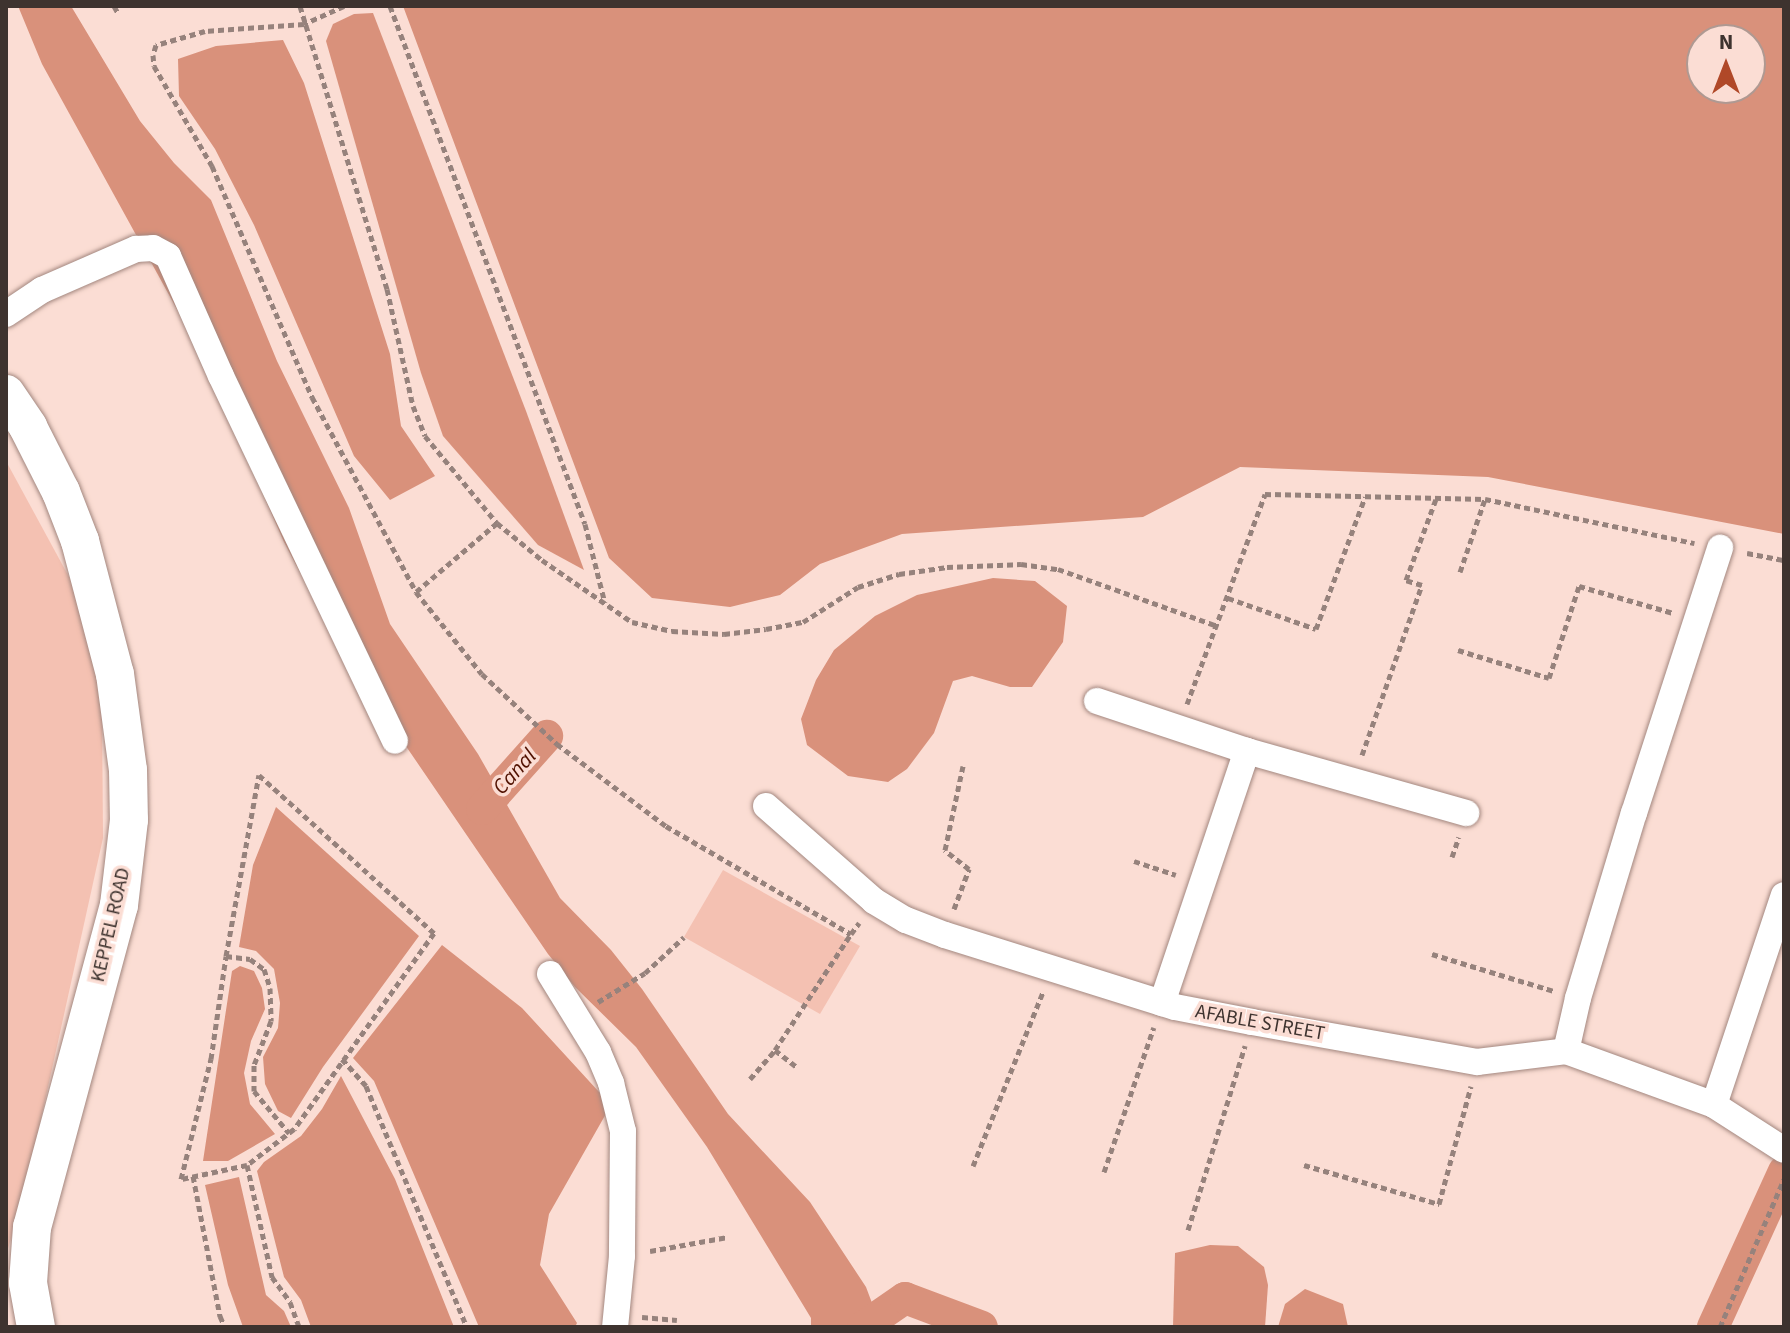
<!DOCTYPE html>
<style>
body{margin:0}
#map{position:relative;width:1790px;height:1333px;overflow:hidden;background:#fbddd4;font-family:"Source Sans 3",sans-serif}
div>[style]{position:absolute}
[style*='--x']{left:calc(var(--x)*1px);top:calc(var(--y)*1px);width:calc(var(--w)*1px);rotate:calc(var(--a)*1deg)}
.green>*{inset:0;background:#f4c1b2}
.water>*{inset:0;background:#d9917b}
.canal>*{height:32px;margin:-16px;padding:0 16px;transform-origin:16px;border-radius:16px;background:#d9917b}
.path>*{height:5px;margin-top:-2.5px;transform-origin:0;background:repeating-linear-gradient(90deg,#96827c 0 6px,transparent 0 10px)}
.roads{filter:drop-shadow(0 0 2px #a3877f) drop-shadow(0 0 2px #a3877f)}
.street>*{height:26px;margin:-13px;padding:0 13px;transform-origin:13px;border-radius:13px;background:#fff}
.secondary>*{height:38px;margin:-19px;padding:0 19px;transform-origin:19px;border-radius:19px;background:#fff}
span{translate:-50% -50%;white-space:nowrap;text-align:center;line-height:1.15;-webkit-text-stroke:7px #fbddd4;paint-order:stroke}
.street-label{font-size:20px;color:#3e332f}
.water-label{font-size:22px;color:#511100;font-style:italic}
.frame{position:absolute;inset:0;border:8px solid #3e332f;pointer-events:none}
.north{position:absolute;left:1686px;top:24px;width:80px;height:80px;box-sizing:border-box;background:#fbddd4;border:2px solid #af9992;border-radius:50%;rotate:0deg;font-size:22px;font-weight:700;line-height:32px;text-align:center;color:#3e332f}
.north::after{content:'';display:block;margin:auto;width:28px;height:36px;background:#b04828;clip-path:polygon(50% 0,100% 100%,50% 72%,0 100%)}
</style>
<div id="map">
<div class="green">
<div style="clip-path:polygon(6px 461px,81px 599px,102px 708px,103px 838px,23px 1200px,6px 1255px)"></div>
<div style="clip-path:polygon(723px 870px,860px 946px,820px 1014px,684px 937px)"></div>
</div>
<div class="water">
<div style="clip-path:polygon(18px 6px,71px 6px,140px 121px,174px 163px,211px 200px,277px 361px,349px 508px,390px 624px,478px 754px,560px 898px,611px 950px,642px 989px,728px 1114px,810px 1202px,866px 1287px,881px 1327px,811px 1327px,811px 1318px,707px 1147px,636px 1047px,575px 987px,548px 954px,343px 654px,284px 542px,201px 353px,42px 64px)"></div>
<div style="clip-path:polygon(evenodd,403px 6px,1784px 6px,1784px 534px,1488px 477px,1240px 467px,1143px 517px,902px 534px,820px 564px,780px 595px,730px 607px,652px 598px,609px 558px,403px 6px,1702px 40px,1750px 40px,1750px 88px,1702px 88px,1702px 40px)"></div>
<div style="clip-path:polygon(373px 13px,526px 411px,584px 570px,538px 545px,443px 436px,421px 373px,326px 41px,333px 24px,354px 14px)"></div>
<div style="clip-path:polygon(283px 40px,304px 83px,390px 354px,401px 426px,435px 476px,390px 500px,354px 456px,254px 225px,215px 149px,179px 96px,178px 59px,216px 46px)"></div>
<div style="clip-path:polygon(993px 578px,1035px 581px,1067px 606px,1063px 642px,1032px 687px,1010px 687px,972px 676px,953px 681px,934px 733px,907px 769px,888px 782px,848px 776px,807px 745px,801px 719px,816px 680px,834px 650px,875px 616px,917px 595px)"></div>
<div style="clip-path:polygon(276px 807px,419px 936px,323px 1067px,291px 1118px,278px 1111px,265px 1084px,263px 1057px,278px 1028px,280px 1003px,274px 969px,256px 951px,239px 947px,253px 865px)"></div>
<div style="clip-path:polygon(442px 945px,522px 1008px,611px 1105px,549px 1214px,540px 1265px,577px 1323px,575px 1327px,479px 1327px,374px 1081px,353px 1058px)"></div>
<div style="clip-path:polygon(240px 966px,254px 971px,262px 988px,265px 1009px,251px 1041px,244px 1073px,250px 1104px,275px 1134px,228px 1161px,203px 1161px,232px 971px)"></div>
<div style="clip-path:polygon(341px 1076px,395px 1179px,454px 1327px,311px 1327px,301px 1300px,284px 1277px,257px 1171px,264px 1162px,301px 1136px,322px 1109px)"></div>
<div style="clip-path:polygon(239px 1177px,266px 1295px,284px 1311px,291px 1327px,243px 1327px,228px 1285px,205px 1185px)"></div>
<div style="clip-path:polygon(1210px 1245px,1238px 1246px,1264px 1267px,1268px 1285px,1265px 1327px,1173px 1327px,1175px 1253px)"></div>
<div style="clip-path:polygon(1305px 1289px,1343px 1304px,1348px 1327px,1278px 1327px,1285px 1304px)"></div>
</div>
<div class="canal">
<div style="--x:482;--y:809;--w:98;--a:-48.3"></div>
<div style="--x:863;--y:1327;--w:51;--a:-34.6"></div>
<div style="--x:905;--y:1298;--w:82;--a:20.6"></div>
<div style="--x:1713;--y:1327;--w:171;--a:-65.5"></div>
</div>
<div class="path">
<div style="--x:114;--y:6;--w:8;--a:60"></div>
<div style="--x:300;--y:6;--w:296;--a:72.9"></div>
<div style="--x:387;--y:289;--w:120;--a:77.5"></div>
<div style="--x:413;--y:406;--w:32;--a:68"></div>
<div style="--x:425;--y:436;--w:113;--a:50.4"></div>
<div style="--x:497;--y:523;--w:58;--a:39.4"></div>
<div style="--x:542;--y:560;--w:109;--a:34.6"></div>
<div style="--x:632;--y:622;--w:41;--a:12.7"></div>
<div style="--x:672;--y:631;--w:52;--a:3.3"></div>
<div style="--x:724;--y:634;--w:42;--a:-6.8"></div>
<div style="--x:766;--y:629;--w:38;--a:-11"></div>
<div style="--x:803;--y:622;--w:65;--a:-32.5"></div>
<div style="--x:858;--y:587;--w:43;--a:-17.6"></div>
<div style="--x:899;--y:574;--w:49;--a:-8.3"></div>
<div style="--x:947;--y:567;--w:74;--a:-2.3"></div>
<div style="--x:1021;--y:564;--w:37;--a:8"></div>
<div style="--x:1058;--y:569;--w:169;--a:19.7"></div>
<div style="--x:344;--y:6;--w:44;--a:155.8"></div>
<div style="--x:304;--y:24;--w:99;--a:176"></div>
<div style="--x:205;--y:31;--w:51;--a:164.1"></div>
<div style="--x:156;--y:45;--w:10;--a:107"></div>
<div style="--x:153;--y:55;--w:11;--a:85"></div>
<div style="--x:154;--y:66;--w:116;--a:59.9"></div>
<div style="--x:212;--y:166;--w:252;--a:66.6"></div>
<div style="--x:312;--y:397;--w:221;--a:61.9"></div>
<div style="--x:390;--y:6;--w:553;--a:69.37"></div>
<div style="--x:585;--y:524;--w:81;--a:75.8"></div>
<div style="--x:497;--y:523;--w:106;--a:139.6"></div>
<div style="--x:416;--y:592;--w:105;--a:51.2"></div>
<div style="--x:482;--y:674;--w:103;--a:43"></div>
<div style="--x:557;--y:744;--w:136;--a:37"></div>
<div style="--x:666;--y:826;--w:214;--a:30.3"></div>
<div style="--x:851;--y:934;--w:14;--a:-54"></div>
<div style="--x:1747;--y:553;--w:38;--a:11"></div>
<div style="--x:1460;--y:572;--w:77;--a:-71.1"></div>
<div style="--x:1228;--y:598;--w:93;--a:19.4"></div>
<div style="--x:1316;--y:629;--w:141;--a:-69.6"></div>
<div style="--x:1458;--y:650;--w:95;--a:17.1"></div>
<div style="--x:1549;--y:678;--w:97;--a:-71.9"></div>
<div style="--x:1579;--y:586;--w:98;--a:16"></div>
<div style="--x:1187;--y:704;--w:224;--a:-69.6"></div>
<div style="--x:1265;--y:494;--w:220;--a:1.3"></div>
<div style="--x:1485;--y:499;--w:214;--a:11.9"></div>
<div style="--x:1362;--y:755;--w:180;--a:-70.6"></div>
<div style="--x:1422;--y:585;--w:17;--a:-163"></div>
<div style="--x:1406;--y:580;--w:86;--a:-69.7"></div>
<div style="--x:259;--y:775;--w:236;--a:42.1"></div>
<div style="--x:434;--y:933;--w:241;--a:125.5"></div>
<div style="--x:294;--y:1129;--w:59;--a:142.5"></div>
<div style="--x:247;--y:1165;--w:67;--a:168"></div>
<div style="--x:181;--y:1179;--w:124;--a:-76"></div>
<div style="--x:211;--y:1059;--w:104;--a:-81.7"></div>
<div style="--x:226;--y:956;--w:184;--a:-79.7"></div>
<div style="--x:1452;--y:857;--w:21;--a:-71"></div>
<div style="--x:1134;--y:861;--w:44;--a:18.4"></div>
<div style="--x:954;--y:909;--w:43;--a:-69.4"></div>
<div style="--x:969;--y:869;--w:31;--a:-142"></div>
<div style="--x:945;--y:850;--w:86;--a:-77.9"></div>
<div style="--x:1432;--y:954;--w:127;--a:16.9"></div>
<div style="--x:226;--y:956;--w:24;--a:7"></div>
<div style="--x:250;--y:959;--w:17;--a:36"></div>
<div style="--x:264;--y:969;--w:20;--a:72"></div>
<div style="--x:270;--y:988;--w:33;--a:88"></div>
<div style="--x:271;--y:1021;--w:47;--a:111.1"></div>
<div style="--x:254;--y:1065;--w:26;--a:90"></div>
<div style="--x:254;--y:1091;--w:55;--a:50.2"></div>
<div style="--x:598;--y:1002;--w:55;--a:-31.7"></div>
<div style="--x:645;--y:973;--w:53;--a:-42.7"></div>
<div style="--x:775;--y:1050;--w:28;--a:38"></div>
<div style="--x:342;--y:1059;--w:36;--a:48"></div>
<div style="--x:366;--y:1086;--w:261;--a:67.3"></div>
<div style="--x:750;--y:1079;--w:38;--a:-49"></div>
<div style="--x:775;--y:1050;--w:139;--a:-56.8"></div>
<div style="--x:247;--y:1165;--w:115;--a:77.4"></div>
<div style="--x:272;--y:1277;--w:31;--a:54"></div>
<div style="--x:290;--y:1302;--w:27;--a:70"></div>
<div style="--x:1304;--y:1165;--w:141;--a:16.1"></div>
<div style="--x:1439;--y:1204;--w:122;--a:-74.8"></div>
<div style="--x:973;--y:1166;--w:188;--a:-68.1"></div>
<div style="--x:1104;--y:1172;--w:153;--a:-71"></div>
<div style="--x:193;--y:1176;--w:143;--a:79.1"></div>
<div style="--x:220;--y:1316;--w:12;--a:66"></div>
<div style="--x:1188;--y:1230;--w:193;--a:-72.8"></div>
<div style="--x:650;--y:1251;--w:79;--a:-10.2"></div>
<div style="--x:642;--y:1317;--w:35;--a:5"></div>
<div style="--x:1720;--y:1327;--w:161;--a:-66.6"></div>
</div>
<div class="roads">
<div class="street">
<div style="--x:6;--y:314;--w:43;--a:-33.7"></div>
<div style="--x:42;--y:290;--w:103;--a:-23.6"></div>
<div style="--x:136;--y:249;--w:17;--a:-3"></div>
<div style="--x:153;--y:248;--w:17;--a:28"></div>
<div style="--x:168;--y:256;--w:131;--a:66.2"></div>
<div style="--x:221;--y:376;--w:404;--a:64.5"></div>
<div style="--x:1097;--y:701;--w:158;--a:18.4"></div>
<div style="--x:1247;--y:751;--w:228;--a:15.8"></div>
<div style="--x:766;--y:806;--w:144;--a:41.3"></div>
<div style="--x:874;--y:901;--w:37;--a:31"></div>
<div style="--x:906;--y:920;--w:42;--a:21"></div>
<div style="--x:945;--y:935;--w:241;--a:17.4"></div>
<div style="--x:1175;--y:1007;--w:78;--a:11"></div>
<div style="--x:1252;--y:1022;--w:229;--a:10.1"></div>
<div style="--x:1477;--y:1062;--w:90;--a:-7"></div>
<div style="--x:1566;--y:1051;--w:158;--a:20"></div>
<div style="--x:1714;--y:1105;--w:83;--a:32.7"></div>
<div style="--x:550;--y:974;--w:92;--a:58.4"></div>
<div style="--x:598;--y:1052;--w:34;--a:67"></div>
<div style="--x:611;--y:1083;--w:49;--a:76"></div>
<div style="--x:623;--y:1131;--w:125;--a:90.5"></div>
<div style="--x:622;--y:1256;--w:71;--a:95.6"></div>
<div style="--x:1162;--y:1003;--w:266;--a:-71.4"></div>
<div style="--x:1566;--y:1051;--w:54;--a:-77.2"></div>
<div style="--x:1578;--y:998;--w:193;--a:-73.2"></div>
<div style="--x:1634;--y:813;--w:279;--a:-72"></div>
<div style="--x:1714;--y:1105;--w:221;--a:-71.6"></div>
</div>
<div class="secondary">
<div style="--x:6;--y:394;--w:40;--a:56"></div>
<div style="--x:28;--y:427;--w:73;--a:63.1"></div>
<div style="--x:61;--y:492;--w:53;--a:68.8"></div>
<div style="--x:80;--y:541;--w:138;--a:75.3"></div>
<div style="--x:115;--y:674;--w:97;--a:82.3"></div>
<div style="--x:128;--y:770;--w:50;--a:88.9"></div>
<div style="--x:129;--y:820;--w:86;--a:96.7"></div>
<div style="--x:119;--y:905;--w:334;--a:105.1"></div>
<div style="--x:32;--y:1227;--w:56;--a:94.1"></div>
<div style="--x:28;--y:1283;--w:45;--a:79.7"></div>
</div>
</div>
<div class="street-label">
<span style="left:111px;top:925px;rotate:-77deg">KEPPEL ROAD</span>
<span style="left:1260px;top:1023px;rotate:10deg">AFABLE STREET</span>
</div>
<div class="water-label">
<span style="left:515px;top:772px;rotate:-48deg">Canal</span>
</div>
<div class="frame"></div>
<div class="north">N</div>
</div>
